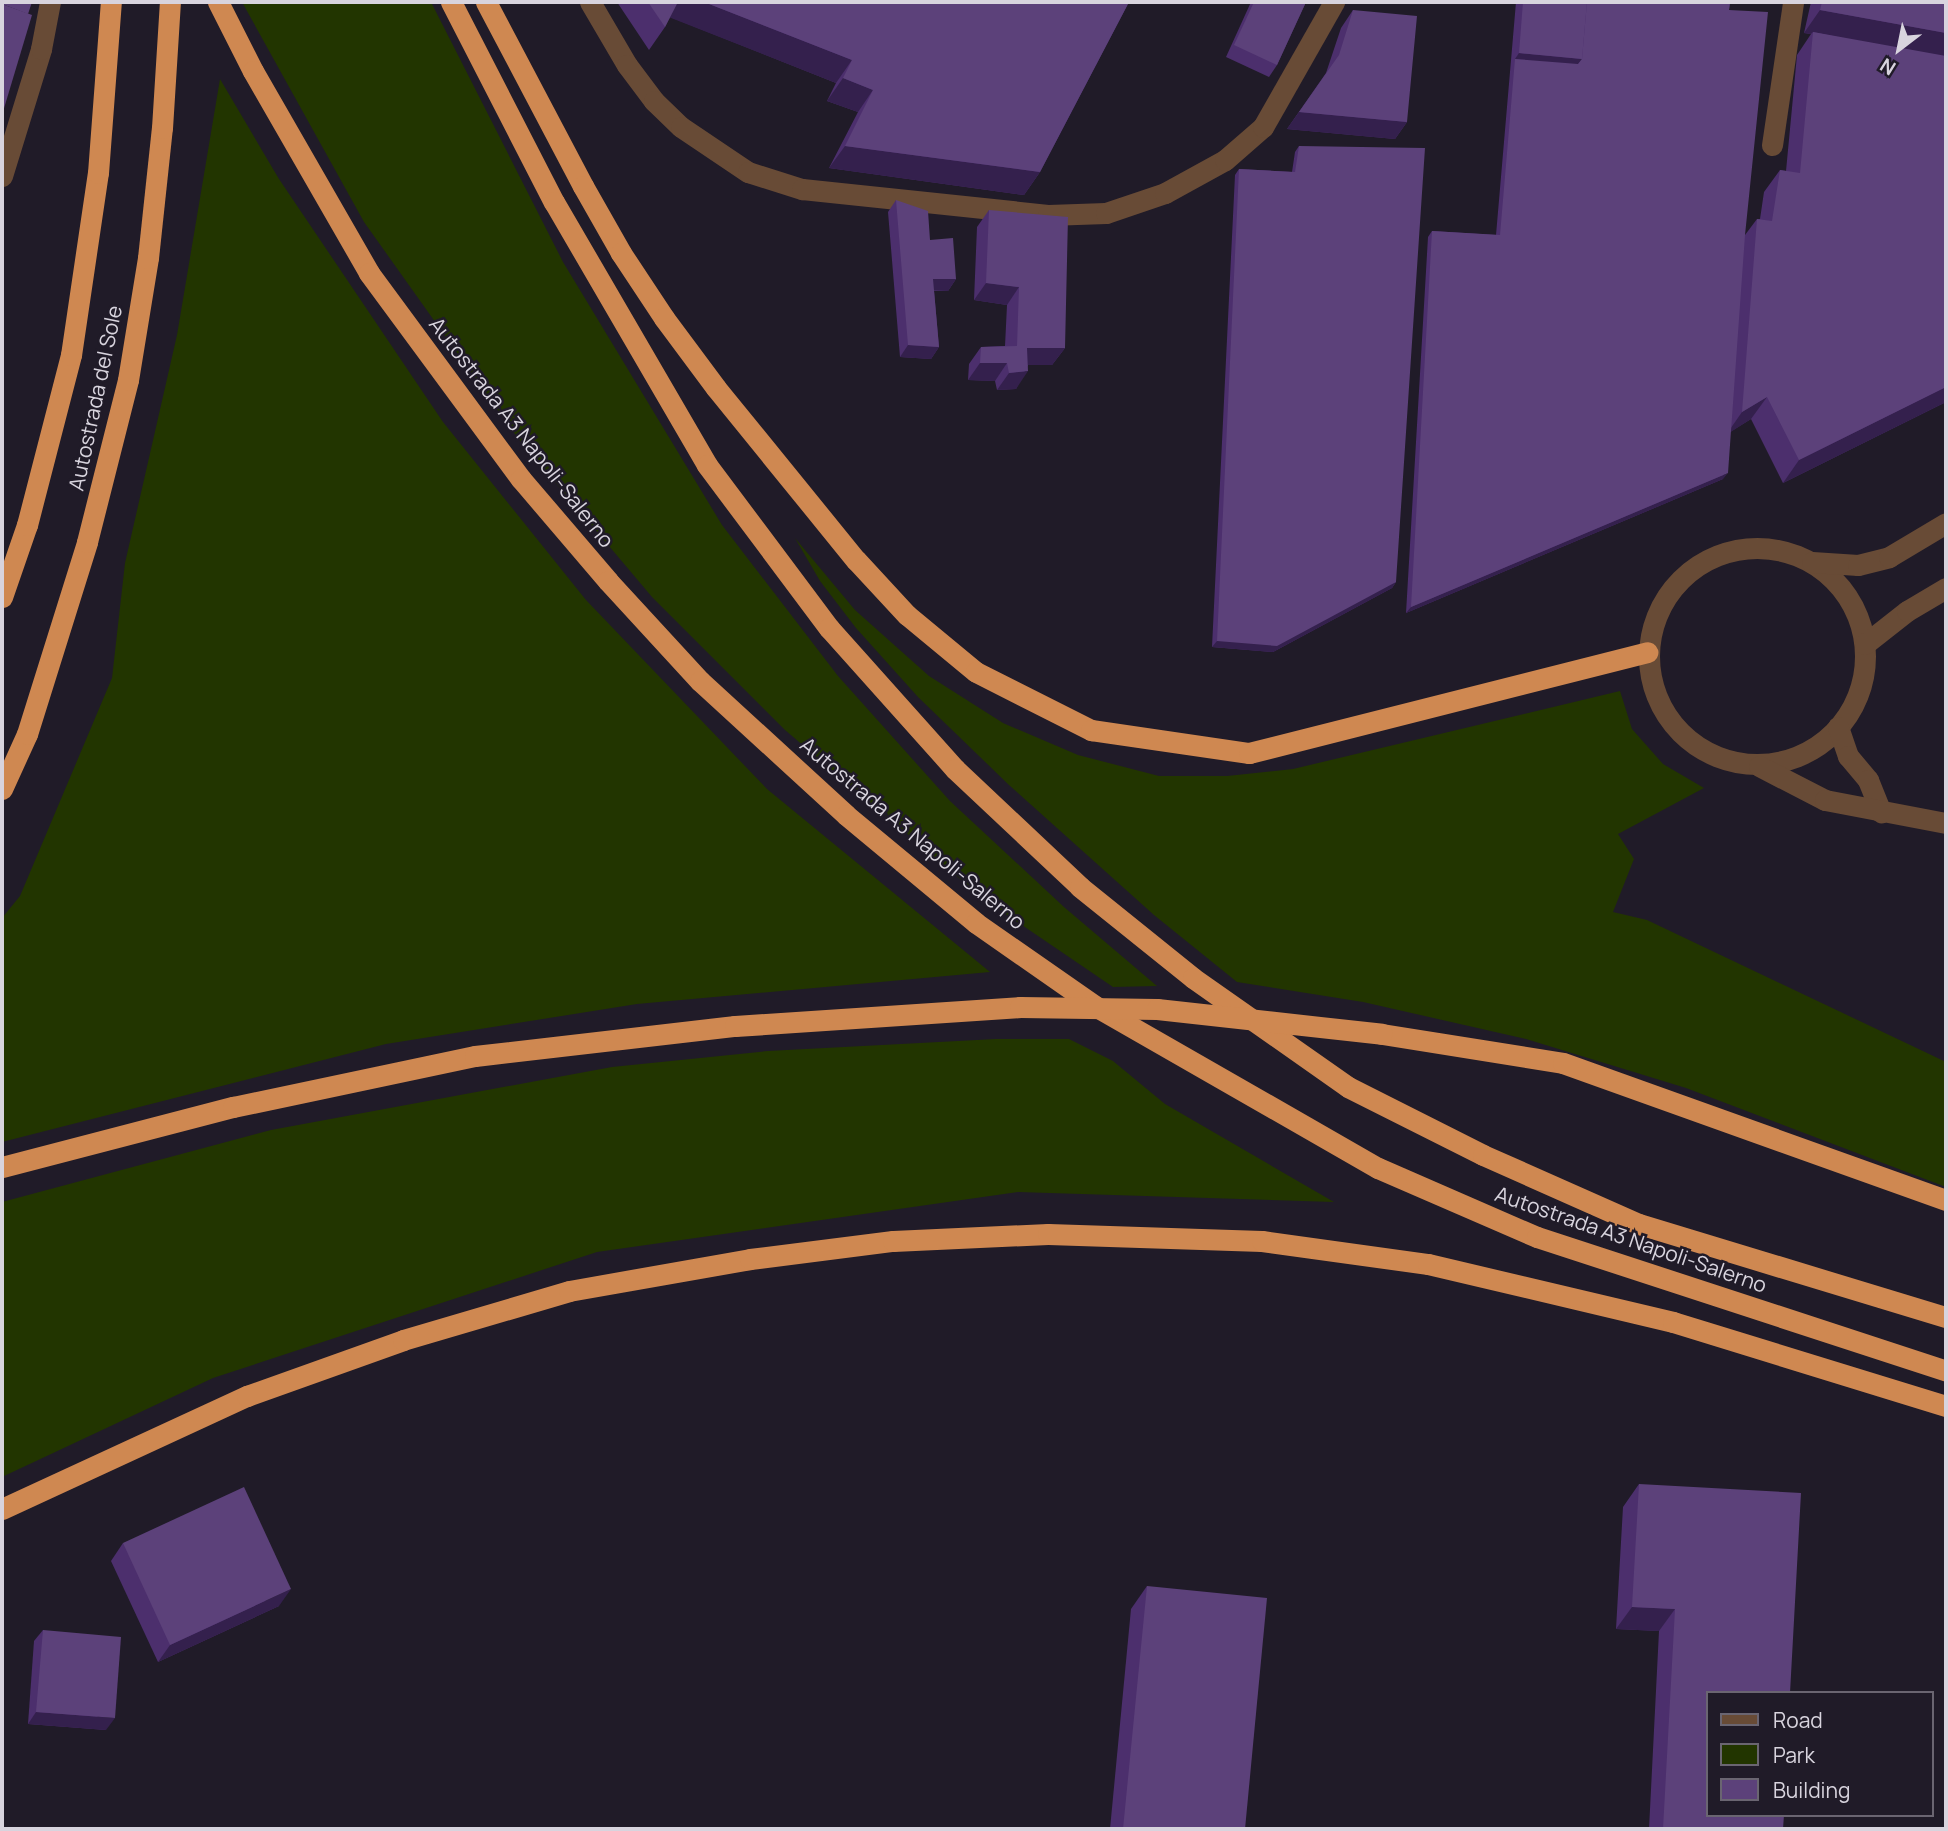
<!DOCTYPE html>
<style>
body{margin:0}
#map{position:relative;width:1948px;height:1831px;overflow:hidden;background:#201b28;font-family:Manrope,sans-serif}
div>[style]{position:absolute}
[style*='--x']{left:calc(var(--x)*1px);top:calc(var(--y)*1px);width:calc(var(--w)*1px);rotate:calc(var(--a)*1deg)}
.green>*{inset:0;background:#223500}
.lane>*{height:21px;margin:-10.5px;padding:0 10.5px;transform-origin:10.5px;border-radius:10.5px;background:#684b36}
.street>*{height:21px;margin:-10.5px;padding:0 10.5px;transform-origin:10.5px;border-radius:10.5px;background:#684b36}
.street>.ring{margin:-10.5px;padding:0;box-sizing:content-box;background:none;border:21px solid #684b36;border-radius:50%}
.highway>*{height:21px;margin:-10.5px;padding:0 10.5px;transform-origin:10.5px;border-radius:10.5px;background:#cf8851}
.highway-bridge>*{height:21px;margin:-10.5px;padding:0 10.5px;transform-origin:10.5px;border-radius:10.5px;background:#cf8851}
.wall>*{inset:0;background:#4c2f6d}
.shaded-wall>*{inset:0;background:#34204d}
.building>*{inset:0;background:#5c417a}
span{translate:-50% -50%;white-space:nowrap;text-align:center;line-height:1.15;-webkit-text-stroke:5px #201b28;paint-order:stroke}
.street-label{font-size:21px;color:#d8d4de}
.frame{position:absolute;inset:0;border:4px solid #d8d4de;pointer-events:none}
.legend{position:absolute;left:1706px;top:1691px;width:228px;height:126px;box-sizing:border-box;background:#201b28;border:2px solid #6a6571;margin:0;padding:9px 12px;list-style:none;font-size:21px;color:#d8d4de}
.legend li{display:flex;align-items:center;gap:14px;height:35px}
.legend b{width:35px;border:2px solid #6a6571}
.north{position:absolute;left:1864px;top:14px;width:70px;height:70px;-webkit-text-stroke:5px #201b28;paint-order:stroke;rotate:212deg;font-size:19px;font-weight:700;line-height:28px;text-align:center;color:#d8d4de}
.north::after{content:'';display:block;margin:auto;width:24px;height:32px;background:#d8d4de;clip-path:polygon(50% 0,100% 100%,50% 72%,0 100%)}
</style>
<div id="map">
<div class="green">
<div style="clip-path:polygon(242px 2px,431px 2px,563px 262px,722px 525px,838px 676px,950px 801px,1064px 907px,1157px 986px,1113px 987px,985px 900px,785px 730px,652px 597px,517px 437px,364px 222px)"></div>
<div style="clip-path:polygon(220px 79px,279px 179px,443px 422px,586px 600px,767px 789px,990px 972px,637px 1004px,386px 1044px,2px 1142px,2px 918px,20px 896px,112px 678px,125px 563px,177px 335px)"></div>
<div style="clip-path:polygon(795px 538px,855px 610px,929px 676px,1003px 723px,1078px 755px,1159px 776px,1227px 776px,1293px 769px,1620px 691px,1632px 729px,1663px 764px,1704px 788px,1618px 834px,1634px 859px,1613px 912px,1647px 920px,1946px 1062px,1946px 1187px,1686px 1088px,1526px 1039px,1363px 1002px,1237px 982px,1154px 915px,1009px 785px,918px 697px,856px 628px,820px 581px)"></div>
<div style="clip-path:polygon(996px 1039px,1069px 1039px,1113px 1061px,1165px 1104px,1334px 1202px,1018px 1192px,597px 1252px,213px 1378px,2px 1477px,2px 1202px,271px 1130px,612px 1067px,768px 1051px)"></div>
</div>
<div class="lane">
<div style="--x:590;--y:2;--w:73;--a:59.6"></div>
<div style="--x:627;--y:65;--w:45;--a:53.1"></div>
<div style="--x:654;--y:101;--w:37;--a:44"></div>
<div style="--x:681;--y:127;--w:81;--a:33.9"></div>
<div style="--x:748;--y:172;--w:57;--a:17.5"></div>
<div style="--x:802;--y:189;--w:247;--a:6"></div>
<div style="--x:1048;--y:215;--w:58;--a:-2"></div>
<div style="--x:1106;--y:213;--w:62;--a:-18.7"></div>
<div style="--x:1165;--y:193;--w:68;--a:-28.8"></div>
<div style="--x:1225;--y:160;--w:50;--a:-41"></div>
<div style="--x:1263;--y:127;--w:144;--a:-60.4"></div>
<div style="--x:1772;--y:145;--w:145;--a:-81.6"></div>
</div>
<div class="street">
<div style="--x:2;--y:176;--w:133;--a:-72.9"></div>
<div style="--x:41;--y:49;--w:48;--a:-79.2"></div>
<div class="ring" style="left:1649px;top:548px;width:195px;height:195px"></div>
<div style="--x:1812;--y:562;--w:46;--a:3.7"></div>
<div style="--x:1858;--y:565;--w:32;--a:-14"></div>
<div style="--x:1889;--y:557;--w:66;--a:-30.8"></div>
<div style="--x:1865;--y:644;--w:53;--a:-38.2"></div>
<div style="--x:1907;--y:611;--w:45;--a:-30.5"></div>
<div style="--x:1838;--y:727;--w:31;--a:71"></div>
<div style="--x:1848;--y:756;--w:31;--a:50"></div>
<div style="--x:1868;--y:780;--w:35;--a:68"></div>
<div style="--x:1759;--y:766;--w:74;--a:27.3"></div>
<div style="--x:1825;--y:800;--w:123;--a:10.8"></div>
</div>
<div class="highway">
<div style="--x:218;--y:2;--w:77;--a:63.1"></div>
<div style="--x:253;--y:71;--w:233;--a:60.1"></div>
<div style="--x:369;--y:273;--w:256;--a:53.6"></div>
<div style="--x:521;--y:479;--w:134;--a:49.5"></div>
<div style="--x:608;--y:581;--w:136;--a:47.4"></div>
<div style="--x:700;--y:681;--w:198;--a:42.5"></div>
<div style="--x:846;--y:815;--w:169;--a:39.7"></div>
<div style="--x:976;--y:923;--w:145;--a:34.9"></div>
<div style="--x:1095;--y:1006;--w:326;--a:29.8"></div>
<div style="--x:1378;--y:1168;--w:173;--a:23.5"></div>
<div style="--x:1537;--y:1237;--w:430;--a:18.1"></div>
<div style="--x:451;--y:2;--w:225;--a:62.8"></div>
<div style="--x:554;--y:202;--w:304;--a:59.8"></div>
<div style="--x:707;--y:465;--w:204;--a:53.2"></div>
<div style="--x:829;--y:628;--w:189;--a:48.2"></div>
<div style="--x:955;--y:769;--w:172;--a:43.3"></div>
<div style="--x:1080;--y:887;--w:145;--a:38.8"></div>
<div style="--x:1193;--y:978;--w:189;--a:35.1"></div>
<div style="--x:1348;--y:1087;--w:151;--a:26.7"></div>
<div style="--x:1483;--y:1155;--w:171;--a:23.9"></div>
<div style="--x:1639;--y:1224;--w:321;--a:16.9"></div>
<div style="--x:486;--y:2;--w:208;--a:62.2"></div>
<div style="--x:583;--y:186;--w:77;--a:60.4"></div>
<div style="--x:621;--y:253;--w:78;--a:56.5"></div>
<div style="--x:664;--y:318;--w:87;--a:53.4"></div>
<div style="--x:716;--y:388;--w:222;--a:50.9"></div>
<div style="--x:856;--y:560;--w:75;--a:47.2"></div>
<div style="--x:907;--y:615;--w:89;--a:39.6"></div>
<div style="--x:976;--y:672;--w:129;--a:26.8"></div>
<div style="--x:1091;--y:730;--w:160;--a:8.3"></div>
<div style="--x:1249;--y:753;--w:411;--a:-14.2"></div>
<div style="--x:2;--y:597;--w:76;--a:-70.9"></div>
<div style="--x:27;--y:525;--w:176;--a:-75.5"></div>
<div style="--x:71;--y:355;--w:184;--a:-81.6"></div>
<div style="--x:98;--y:173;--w:171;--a:-85.7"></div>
<div style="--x:2;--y:789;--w:60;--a:-65.6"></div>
<div style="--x:27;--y:734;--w:201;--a:-72.6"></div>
<div style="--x:87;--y:542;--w:167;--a:-75.8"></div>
<div style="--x:128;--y:380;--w:124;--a:-80.7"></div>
<div style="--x:148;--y:258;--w:131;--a:-83.9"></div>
<div style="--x:162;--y:128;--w:126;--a:-86.4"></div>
<div style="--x:1382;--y:1034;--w:183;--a:9.1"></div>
<div style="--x:1563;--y:1063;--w:407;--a:19.7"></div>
<div style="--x:2;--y:1167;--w:239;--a:-14.6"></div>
<div style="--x:233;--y:1107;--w:247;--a:-11.9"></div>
<div style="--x:475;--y:1056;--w:262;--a:-6.6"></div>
<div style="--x:735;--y:1026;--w:286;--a:-3.8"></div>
<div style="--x:2;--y:1509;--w:270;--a:-24.8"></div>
<div style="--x:247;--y:1396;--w:166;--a:-19.7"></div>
<div style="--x:403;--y:1340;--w:173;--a:-16.4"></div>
<div style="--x:569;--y:1291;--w:184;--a:-10"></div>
<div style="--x:750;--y:1259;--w:144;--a:-7.2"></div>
<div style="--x:893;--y:1241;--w:155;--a:-2.6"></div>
<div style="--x:1048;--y:1234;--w:214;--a:1.9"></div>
<div style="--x:1262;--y:1241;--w:168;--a:7.9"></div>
<div style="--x:1428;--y:1264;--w:252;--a:13.3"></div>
<div style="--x:1673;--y:1322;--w:286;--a:17.1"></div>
</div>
<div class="highway-bridge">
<div style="--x:1020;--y:1007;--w:137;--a:0.8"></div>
<div style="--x:1157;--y:1009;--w:226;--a:6.3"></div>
</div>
<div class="wall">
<div style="clip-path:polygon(617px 2px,1129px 2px,1040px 172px,1024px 195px,829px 168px,858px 112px,827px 101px,836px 83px,670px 17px,665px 27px,649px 50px)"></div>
<div style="clip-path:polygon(1251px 2px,1306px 2px,1277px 65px,1269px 77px,1226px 57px)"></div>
<div style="clip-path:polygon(1516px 2px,1730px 2px,1729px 10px,1745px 235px,1757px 219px,1760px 219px,1764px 192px,1780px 170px,1786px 171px,1797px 55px,1811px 34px,1804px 33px,1811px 2px,1946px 2px,1946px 402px,1783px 483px,1751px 419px,1730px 432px,1723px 479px,1406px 613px,1428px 237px,1432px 231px,1496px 235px)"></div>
<div style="clip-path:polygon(1353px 10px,1407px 122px,1395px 139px,1287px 129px,1326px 73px,1341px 28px)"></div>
<div style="clip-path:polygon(1299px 146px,1396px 582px,1392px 588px,1273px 652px,1212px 647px,1235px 175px,1239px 169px,1292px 172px,1295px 152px)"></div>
<div style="clip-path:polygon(896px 200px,930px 240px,956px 279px,948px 291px,934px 291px,939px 347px,931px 359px,900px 357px,888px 212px)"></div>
<div style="clip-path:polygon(989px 210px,1065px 348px,1052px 365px,1028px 365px,1016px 389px,997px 390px,995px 381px,968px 380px,969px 364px,981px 347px,1005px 346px,1007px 305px,974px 300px,977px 227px)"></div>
<div style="clip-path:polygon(1639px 1484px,1783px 1829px,1649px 1829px,1659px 1631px,1616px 1629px,1623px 1507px)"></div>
<div style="clip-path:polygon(123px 1543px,279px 1606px,158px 1662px,111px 1561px)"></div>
<div style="clip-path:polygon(1147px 1586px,1245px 1829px,1110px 1829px,1131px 1609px)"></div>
<div style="clip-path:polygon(43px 1630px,106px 1730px,28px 1724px,34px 1641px)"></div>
</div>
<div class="shaded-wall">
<div style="clip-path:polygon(676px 2px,704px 2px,852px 60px,836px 83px,666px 16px)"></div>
<div style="clip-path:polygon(1820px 10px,1946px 33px,1946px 59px,1813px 32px,1811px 34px,1804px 33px)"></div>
<div style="clip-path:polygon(1519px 53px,1582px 59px,1574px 70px,1515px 59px)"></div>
<div style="clip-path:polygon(843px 78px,873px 90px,858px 112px,827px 101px)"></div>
<div style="clip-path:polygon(1299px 112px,1407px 122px,1395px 139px,1287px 129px)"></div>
<div style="clip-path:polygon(845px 146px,1040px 172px,1024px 195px,829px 168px)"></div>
<div style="clip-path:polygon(933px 279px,956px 279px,948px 291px,925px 290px)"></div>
<div style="clip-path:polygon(986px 283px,1019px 287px,1007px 305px,974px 300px)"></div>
<div style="clip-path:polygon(908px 345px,939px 347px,931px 359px,900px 357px)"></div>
<div style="clip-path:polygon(1027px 348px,1065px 348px,1052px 365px,1015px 365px)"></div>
<div style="clip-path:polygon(980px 363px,1007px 363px,995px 381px,968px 380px)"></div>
<div style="clip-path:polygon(1028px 371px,1016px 389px,997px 390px,1009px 373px)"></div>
<div style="clip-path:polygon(1946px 387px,1946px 402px,1783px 483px,1799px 460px)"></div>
<div style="clip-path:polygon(1767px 397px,1751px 419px,1726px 435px,1742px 412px)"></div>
<div style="clip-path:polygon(1728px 473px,1723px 479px,1406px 613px,1411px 607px)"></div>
<div style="clip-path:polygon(1396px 582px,1392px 588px,1273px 652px,1212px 647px,1217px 641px)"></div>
<div style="clip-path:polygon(291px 1589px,279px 1606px,158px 1662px,170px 1645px)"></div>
<div style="clip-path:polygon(1632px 1607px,1675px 1609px,1659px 1631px,1616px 1629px)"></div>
<div style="clip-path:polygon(36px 1712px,115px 1718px,106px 1730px,28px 1724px)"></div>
</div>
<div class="building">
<div style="clip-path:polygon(2px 2px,32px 2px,28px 14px,2px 4px)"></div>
<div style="clip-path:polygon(648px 2px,678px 2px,665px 27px)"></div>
<div style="clip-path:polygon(704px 2px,1129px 2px,1040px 172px,845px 146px,873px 90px,843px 78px,852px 60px)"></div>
<div style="clip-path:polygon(1254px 2px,1306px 2px,1277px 65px,1234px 45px)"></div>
<div style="clip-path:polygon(1523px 2px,1587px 2px,1582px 59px,1519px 53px)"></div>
<div style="clip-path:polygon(1587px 2px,1730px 2px,1729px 10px,1768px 12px,1745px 235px,1728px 473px,1411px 607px,1432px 231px,1500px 235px,1515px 59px,1578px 64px,1582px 59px)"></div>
<div style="clip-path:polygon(1822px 2px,1946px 2px,1946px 33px,1820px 10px)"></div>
<div style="clip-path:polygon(2px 4px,32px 15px,2px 115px)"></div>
<div style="clip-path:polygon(1353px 10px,1417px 16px,1407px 122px,1299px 112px,1339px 55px)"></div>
<div style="clip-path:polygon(1813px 32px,1946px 56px,1946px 387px,1799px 460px,1767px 397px,1742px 412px,1757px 219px,1772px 221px,1780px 170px,1800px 173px)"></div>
<div style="clip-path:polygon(1299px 146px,1425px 148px,1396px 582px,1277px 646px,1217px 641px,1239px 169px,1295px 172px)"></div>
<div style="clip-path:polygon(896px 200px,928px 211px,930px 240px,953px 238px,956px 279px,933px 279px,939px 347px,908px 345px)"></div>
<div style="clip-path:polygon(989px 210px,1068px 217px,1065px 348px,1027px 348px,1028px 371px,1009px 373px,1007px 363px,980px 363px,981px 347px,1017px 346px,1019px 287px,986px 283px)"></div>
<div style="clip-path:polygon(1639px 1484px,1801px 1493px,1790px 1693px,1708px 1693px,1708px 1815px,1784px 1815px,1783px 1829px,1663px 1829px,1675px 1609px,1632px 1607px)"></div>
<div style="clip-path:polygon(244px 1487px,291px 1589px,170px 1645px,123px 1543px)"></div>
<div style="clip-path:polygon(1147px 1586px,1267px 1598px,1245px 1829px,1123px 1829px)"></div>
<div style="clip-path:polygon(43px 1630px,121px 1637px,115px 1718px,36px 1712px)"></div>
</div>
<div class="street-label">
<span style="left:95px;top:398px;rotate:-78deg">Autostrada del Sole</span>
<span style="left:522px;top:432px;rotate:52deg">Autostrada A3 Napoli-Salerno</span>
<span style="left:913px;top:833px;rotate:40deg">Autostrada A3 Napoli-Salerno</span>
<span style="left:1631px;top:1239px;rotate:19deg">Autostrada A3 Napoli-Salerno</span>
</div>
<div class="frame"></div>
<ul class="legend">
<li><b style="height:9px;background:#684b36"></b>Road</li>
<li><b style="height:19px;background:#223500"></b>Park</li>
<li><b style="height:19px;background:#5c417a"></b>Building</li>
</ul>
<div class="north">N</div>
</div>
